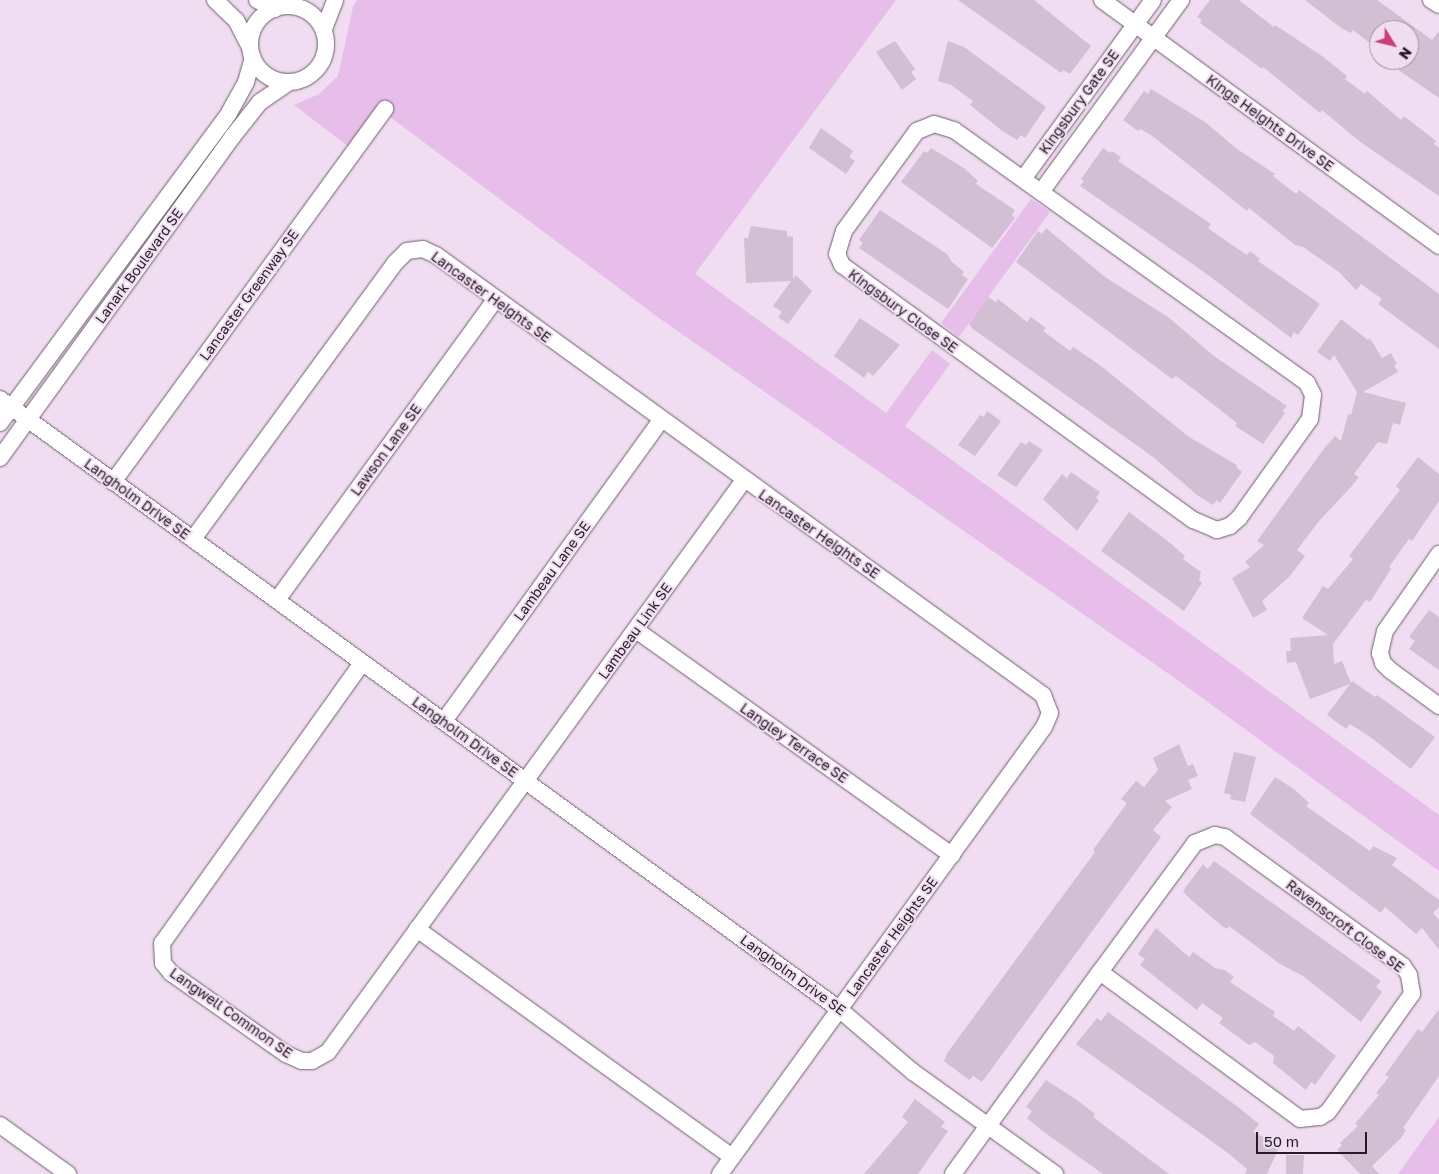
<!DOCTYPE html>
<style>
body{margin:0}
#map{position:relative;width:1439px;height:1174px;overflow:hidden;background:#f0ddf1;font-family:"Golos Text",sans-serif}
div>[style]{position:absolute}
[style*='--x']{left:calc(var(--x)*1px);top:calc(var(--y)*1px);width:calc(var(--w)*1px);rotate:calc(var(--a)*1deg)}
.green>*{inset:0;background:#e7bee9}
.building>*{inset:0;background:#d2bfd3}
.roads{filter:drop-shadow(0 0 1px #6e5d6f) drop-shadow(0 0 1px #6e5d6f)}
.minor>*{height:16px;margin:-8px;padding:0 8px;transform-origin:8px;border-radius:8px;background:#fff}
.minor>.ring{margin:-8px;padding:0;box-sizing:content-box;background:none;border:16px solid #fff;border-radius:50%}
span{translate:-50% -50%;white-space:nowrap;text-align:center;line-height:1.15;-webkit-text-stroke:4px #f0ddf1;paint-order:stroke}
.street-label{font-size:14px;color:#241d24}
.north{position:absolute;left:1369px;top:20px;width:50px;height:50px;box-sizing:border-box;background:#f0ddf1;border:1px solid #9e909f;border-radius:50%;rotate:126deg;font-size:14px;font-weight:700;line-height:20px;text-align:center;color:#241d24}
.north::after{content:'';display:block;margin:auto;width:18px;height:22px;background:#cb4074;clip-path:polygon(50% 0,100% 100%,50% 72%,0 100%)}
.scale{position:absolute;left:1256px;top:1132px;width:111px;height:22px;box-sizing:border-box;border:2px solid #241d24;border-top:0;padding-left:6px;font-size:15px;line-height:18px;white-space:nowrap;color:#241d24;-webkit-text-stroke:4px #f0ddf1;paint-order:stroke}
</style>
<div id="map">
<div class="green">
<div style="clip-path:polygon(357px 0,896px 0,695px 274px,886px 413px,932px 350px,950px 364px,905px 426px,1439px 815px,1439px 871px,1186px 686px,659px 318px,378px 108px,349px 147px,294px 105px,319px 94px,338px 76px,353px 7px)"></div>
<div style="clip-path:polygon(1031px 199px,1050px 212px,959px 337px,941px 323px)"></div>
<div style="clip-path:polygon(1439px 1117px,1439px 1174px,1398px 1174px)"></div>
</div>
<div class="building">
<div style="clip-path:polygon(958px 0,1034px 0,1091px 46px,1070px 74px,1063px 70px,1061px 73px)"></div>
<div style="clip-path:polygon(1210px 0,1239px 0,1274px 27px,1275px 25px,1322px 56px,1347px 76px,1345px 79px,1365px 94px,1367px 91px,1401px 120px,1404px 116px,1436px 141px,1434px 144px,1439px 148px,1439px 196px,1359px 141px,1322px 110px,1320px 113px,1263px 67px,1262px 69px,1200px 23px,1202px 20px,1197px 17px)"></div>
<div style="clip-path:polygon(1305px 0,1377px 0,1432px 40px,1439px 31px,1439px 98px,1384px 60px,1409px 60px,1409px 30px,1379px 30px,1379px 50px,1353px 30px,1351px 33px,1341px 28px)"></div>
<div style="clip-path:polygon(895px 41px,915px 69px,911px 72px,916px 79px,902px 90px,876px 52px)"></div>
<div style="clip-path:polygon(948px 41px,964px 47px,1046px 107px,1025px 138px,1021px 135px,1017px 140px,1001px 130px,970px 105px,973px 101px,951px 85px,938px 81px)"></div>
<div style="clip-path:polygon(1151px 89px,1205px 122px,1237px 149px,1275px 174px,1273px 176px,1296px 194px,1299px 190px,1439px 294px,1439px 349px,1378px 304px,1382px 299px,1361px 284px,1356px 290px,1339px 272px,1303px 247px,1295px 245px,1249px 208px,1247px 211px,1151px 135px,1140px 129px,1138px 131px,1123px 120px,1144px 91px,1148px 94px)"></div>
<div style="clip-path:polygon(821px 128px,853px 151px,849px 157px,855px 161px,846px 174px,809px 148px)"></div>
<div style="clip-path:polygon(931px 148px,964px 168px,978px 181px,976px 184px,1015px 210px,1012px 215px,1015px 218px,992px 248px,901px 182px,924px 151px,927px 153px)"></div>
<div style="clip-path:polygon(1103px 148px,1110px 153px,1112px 151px,1121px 157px,1118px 161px,1211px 224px,1208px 228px,1229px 243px,1247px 255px,1250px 251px,1260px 259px,1258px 261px,1320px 304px,1298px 335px,1294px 332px,1291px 338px,1204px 272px,1080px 186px,1084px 181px,1081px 179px)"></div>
<div style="clip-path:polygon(880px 210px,947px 254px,952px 262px,964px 272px,962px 275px,968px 279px,948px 309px,859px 248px,863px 243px,859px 240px)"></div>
<div style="clip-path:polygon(751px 226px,787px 231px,787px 236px,793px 237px,793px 279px,796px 275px,812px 291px,788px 324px,778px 317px,782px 312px,773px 306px,791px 281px,746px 283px,744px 238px,748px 238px)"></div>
<div style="clip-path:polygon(1046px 228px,1105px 277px,1168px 317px,1214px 356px,1287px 406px,1282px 411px,1285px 413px,1263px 444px,1235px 426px,1237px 423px,1196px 391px,1176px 376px,1172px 379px,1016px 262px,1038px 231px,1042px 234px)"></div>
<div style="clip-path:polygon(988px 297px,996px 302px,998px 299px,1027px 322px,1031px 317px,1046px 328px,1043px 331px,1070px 351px,1073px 347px,1101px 366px,1189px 437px,1237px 465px,1236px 467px,1242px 472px,1220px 503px,1217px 500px,1213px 505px,1197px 495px,1153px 457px,973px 329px,969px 324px)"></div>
<div style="clip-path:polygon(860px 318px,900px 345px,873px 376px,868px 372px,864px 378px,834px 356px)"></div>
<div style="clip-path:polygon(1341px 319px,1368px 340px,1370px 338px,1382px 358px,1391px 353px,1397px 364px,1394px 365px,1398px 372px,1363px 392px,1406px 403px,1400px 425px,1393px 423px,1387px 444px,1378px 442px,1354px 474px,1359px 477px,1351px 487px,1319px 521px,1297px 550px,1305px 556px,1289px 577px,1262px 601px,1267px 610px,1253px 618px,1232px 578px,1250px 567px,1245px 562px,1264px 545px,1257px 541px,1323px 450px,1335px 436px,1341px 441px,1348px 414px,1351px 415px,1357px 392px,1334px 355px,1330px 361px,1317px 352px)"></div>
<div style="clip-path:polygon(987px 411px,1001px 421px,975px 456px,958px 445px,980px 415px,984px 417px)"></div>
<div style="clip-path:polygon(1029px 441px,1043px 450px,1016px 487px,997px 475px,1021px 442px,1026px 445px)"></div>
<div style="clip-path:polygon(1418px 457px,1439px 474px,1439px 501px,1412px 541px,1409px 539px,1389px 567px,1391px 569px,1370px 602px,1366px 600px,1333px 644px,1334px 664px,1342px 661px,1351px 683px,1352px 681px,1375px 697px,1377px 695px,1435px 737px,1411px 769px,1373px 739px,1350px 724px,1346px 729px,1327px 715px,1350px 684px,1310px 699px,1296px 662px,1287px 663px,1286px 651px,1291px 651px,1290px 638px,1328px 635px,1302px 618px,1323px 586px,1328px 589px,1353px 559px,1349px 556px,1400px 490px,1396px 486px)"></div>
<div style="clip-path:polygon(1071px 472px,1100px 492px,1096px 498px,1099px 500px,1077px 531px,1043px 499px,1062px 474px,1067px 478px)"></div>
<div style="clip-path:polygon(1129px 512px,1169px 542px,1185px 556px,1183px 559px,1201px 572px,1199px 580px,1202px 583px,1184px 611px,1101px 551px)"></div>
<div style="clip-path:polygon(1429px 610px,1439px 617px,1439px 670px,1409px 649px,1415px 641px,1409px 637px)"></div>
<div style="clip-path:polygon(1179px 744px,1188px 766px,1193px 764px,1198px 776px,1188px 780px,1192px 789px,1165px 801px,1172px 807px,1153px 830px,1161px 837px,982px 1082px,973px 1076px,969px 1080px,944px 1061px,948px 1052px,1095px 852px,1093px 850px,1127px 803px,1121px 799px,1136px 781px,1144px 787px,1158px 770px,1153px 758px)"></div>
<div style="clip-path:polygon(1234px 752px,1256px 757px,1245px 802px,1230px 799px,1231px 795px,1224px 793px)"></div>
<div style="clip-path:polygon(1275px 777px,1294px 789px,1309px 803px,1306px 806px,1370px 851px,1373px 846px,1397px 858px,1392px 865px,1439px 900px,1439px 907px,1433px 913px,1439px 920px,1439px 950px,1422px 928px,1416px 934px,1385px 907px,1381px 913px,1250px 814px)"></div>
<div style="clip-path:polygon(1214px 861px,1381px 981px,1376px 987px,1382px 992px,1361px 1022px,1303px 976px,1280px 964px,1229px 926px,1227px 929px,1222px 926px,1189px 898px,1183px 891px,1203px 864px,1208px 869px)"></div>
<div style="clip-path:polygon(1156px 928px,1189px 957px,1193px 952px,1215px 968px,1225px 970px,1234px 977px,1230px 982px,1275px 1012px,1273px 1016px,1294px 1031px,1298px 1026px,1336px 1056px,1315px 1085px,1311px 1082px,1306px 1090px,1273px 1063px,1274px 1056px,1255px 1042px,1249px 1045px,1219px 1023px,1223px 1018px,1202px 1003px,1197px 1010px,1140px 965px,1145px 959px,1138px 954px)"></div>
<div style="clip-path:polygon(1439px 1009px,1439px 1076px,1403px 1128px,1406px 1130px,1401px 1138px,1372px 1166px,1379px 1174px,1360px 1174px,1337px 1150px,1342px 1145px,1340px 1143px,1358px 1126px,1355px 1124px,1379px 1095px,1376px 1093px,1389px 1077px,1385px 1075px,1418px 1029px,1422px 1032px)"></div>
<div style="clip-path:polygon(1108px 1012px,1238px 1107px,1259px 1124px,1253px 1132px,1280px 1145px,1267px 1174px,1245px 1174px,1247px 1169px,1228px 1153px,1076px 1044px,1097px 1018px,1101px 1021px)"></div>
<div style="clip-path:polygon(1046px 1080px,1077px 1100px,1095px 1114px,1093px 1117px,1169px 1174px,1103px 1174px,1041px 1130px,1027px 1118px,1032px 1111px,1026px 1107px)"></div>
<div style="clip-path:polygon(915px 1099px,945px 1122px,941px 1127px,948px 1131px,918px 1174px,864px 1174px,908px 1122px,902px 1117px)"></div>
<div style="clip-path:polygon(1286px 1155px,1304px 1155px,1303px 1174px,1286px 1174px)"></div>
</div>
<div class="roads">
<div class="minor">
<div style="--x:215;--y:0;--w:29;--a:44"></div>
<div style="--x:236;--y:20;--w:30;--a:63"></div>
<div style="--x:257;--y:0;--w:20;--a:27"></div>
<div style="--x:1102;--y:0;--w:417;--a:36.1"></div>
<div style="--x:1431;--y:0;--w:9;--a:32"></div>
<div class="ring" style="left:250px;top:6px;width:60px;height:60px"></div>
<div style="--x:324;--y:29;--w:31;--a:-69"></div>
<div style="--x:934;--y:124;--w:21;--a:17"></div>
<div style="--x:954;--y:130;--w:434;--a:35.6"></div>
<div style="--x:1307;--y:383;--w:13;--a:63"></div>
<div style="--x:1313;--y:395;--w:24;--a:97"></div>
<div style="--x:1310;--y:419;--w:122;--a:125.6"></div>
<div style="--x:1239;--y:518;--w:12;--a:138"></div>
<div style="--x:1230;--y:526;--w:14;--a:163"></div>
<div style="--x:1217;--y:530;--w:26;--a:-157"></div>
<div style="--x:1193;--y:520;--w:434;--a:-144"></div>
<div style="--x:842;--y:265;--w:12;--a:-114"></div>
<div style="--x:837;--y:254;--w:24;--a:-73"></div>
<div style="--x:844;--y:231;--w:124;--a:-53.9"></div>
<div style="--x:917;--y:131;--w:18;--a:-22"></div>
<div style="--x:1023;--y:179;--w:221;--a:-54"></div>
<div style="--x:1041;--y:192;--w:238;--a:-53.9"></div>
<div style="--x:0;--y:399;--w:1037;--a:36.02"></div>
<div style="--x:839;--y:1009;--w:97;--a:40.4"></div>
<div style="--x:913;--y:1072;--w:175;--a:35.7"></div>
<div style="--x:0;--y:423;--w:385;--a:-53.5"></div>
<div style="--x:229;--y:113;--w:35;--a:-61"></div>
<div style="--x:246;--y:82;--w:25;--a:-74"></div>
<div style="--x:0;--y:458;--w:397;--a:-54.1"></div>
<div style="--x:233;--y:136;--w:43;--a:-51.5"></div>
<div style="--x:260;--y:102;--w:34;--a:-34"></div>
<div style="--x:113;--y:482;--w:462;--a:-53.9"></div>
<div style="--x:193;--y:539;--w:342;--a:-53.8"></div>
<div style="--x:395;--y:263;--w:17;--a:-45"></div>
<div style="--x:407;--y:251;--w:16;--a:-7"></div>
<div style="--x:423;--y:249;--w:14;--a:25"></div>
<div style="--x:436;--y:255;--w:750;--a:35.94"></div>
<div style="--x:1043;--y:695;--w:19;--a:69"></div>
<div style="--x:1050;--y:713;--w:15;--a:113"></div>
<div style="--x:1044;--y:727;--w:552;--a:125.94"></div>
<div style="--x:1439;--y:554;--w:94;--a:125"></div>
<div style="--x:1385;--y:631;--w:23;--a:103"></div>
<div style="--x:1380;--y:653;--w:10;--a:73"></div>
<div style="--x:1383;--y:663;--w:10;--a:45"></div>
<div style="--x:1390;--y:670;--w:61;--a:36.3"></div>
<div style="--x:277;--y:600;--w:372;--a:-54"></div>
<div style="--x:636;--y:630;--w:388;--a:35.5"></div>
<div style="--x:362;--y:663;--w:344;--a:125.5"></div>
<div style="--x:162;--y:943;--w:20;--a:87"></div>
<div style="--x:163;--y:963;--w:13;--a:51"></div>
<div style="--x:171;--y:973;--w:141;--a:35.2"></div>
<div style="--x:286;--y:1054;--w:17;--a:24"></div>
<div style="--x:302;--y:1061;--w:10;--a:0"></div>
<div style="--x:312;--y:1061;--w:18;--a:-29"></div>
<div style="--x:328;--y:1052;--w:707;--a:-53.97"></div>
<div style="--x:444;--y:721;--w:371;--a:-54.2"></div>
<div style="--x:417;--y:929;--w:389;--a:35.9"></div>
<div style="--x:0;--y:1125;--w:84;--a:35.8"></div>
<div style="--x:953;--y:1174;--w:250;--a:-54"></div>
<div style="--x:1100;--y:972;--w:248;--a:36.3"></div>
<div style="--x:1300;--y:1119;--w:20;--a:-6"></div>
<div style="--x:1320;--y:1117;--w:9;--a:-32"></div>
<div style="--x:1328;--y:1112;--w:145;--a:-54.6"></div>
<div style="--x:1412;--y:994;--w:19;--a:-99"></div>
<div style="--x:1409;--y:975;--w:11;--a:-124"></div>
<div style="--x:1403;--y:966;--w:220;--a:-144.1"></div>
<div style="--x:1225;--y:837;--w:10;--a:-169"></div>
<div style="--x:1215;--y:835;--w:22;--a:158"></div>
<div style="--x:1195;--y:843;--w:160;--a:126.4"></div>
</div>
</div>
<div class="street-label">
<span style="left:1079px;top:102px;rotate:-54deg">Kingsbury Gate SE</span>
<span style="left:1270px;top:123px;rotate:36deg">Kings Heights Drive SE</span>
<span style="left:139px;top:266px;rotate:-54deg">Lanark Boulevard SE</span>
<span style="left:249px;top:295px;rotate:-54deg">Lancaster Greenway SE</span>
<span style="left:491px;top:297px;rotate:36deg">Lancaster Heights SE</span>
<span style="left:903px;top:311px;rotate:36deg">Kingsbury Close SE</span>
<span style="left:386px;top:450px;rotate:-54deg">Lawson Lane SE</span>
<span style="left:137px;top:499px;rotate:36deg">Langholm Drive SE</span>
<span style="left:819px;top:534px;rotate:35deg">Lancaster Heights SE</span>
<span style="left:552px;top:571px;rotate:-54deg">Lambeau Lane SE</span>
<span style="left:635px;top:631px;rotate:-54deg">Lambeau Link SE</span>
<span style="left:465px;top:737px;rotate:36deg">Langholm Drive SE</span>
<span style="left:794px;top:743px;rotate:35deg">Langley Terrace SE</span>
<span style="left:1345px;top:926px;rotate:37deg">Ravenscroft Close SE</span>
<span style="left:892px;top:937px;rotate:-54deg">Lancaster Heights SE</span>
<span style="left:793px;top:975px;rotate:36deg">Langholm Drive SE</span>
<span style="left:231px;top:1013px;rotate:35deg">Langwell Common SE</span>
</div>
<div class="north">N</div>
<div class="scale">50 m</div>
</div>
